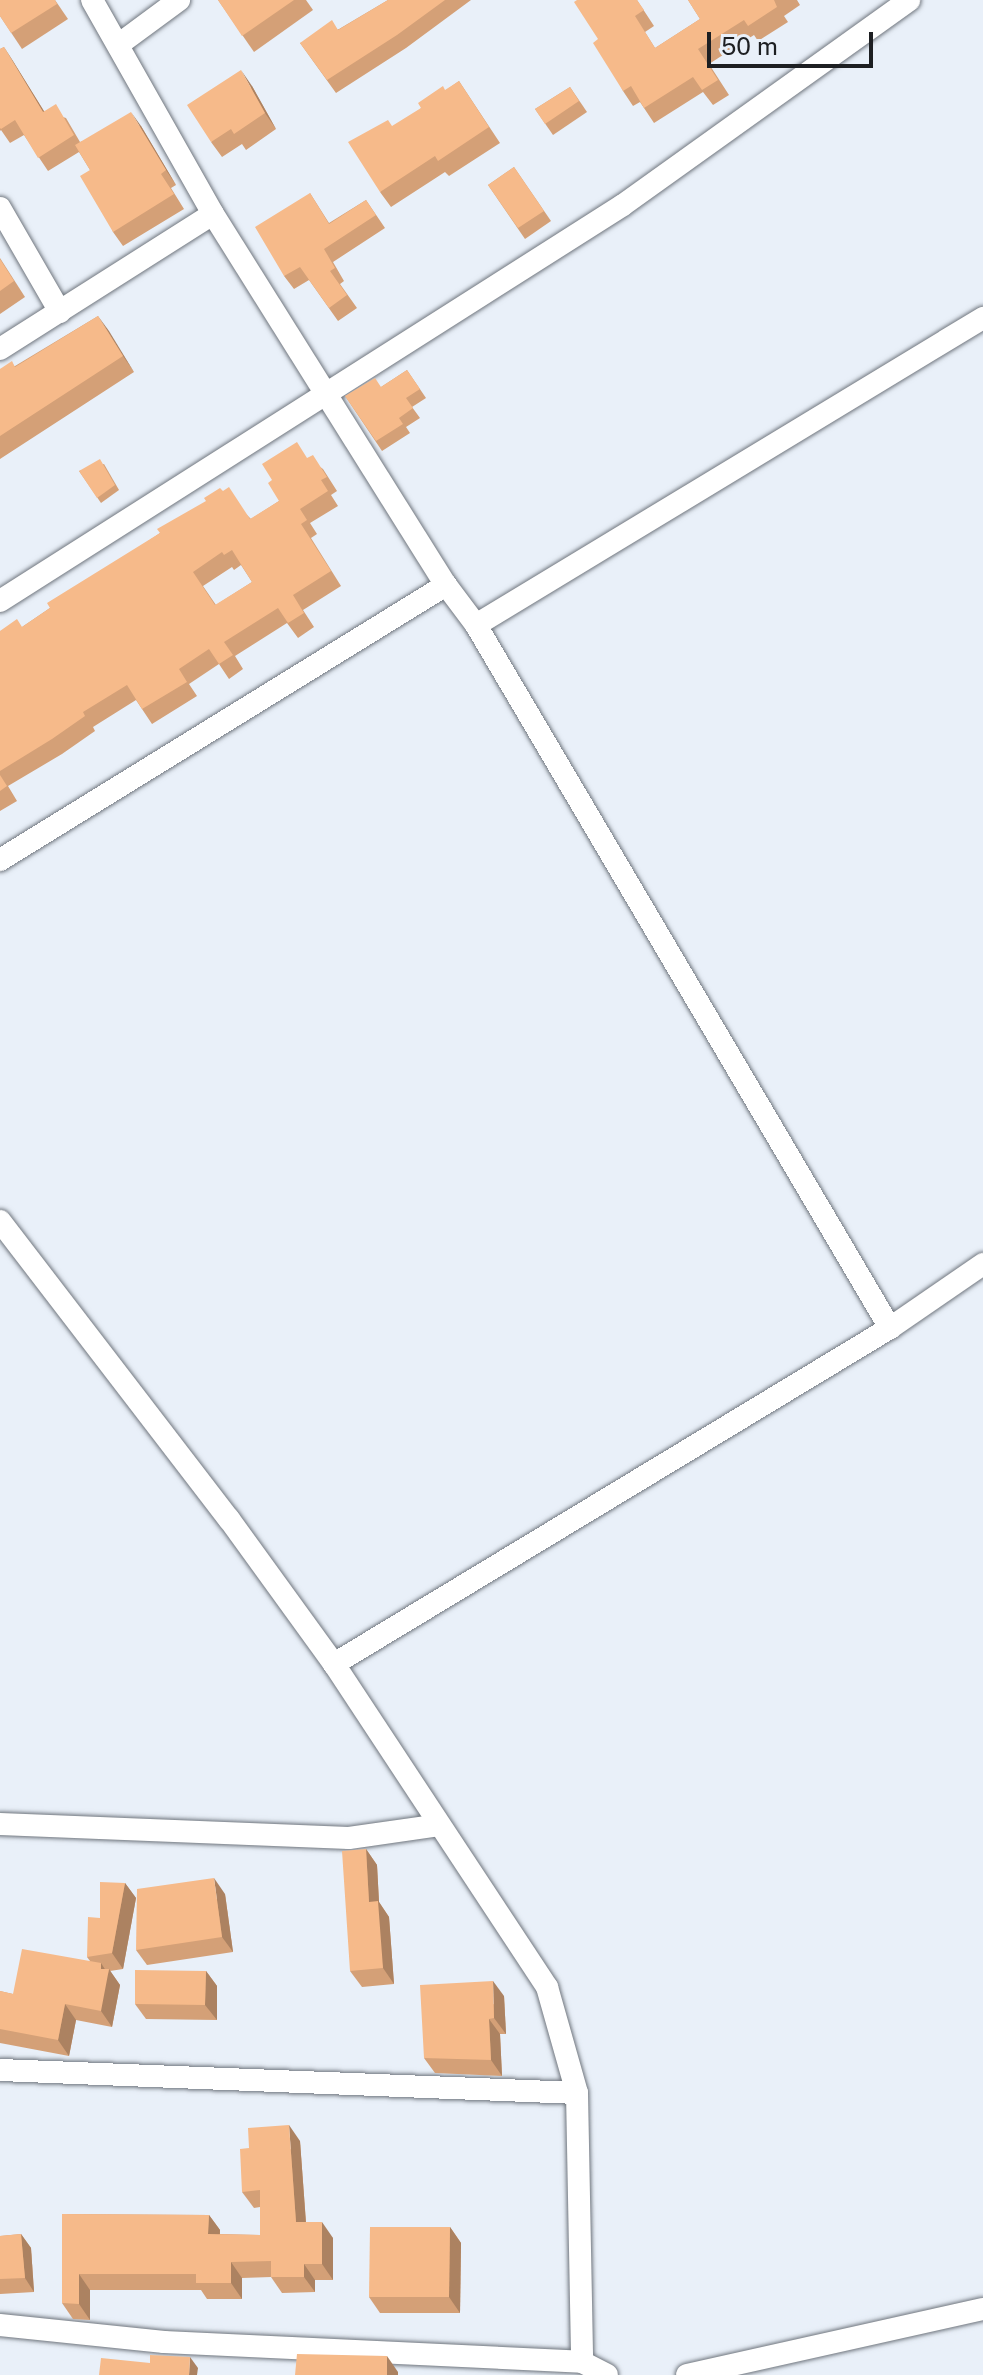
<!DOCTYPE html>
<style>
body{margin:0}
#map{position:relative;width:983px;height:2375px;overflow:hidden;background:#e9f0f9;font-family:"Public Sans",sans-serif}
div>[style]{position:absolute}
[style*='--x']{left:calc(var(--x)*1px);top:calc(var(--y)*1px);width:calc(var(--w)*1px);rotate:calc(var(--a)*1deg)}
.roads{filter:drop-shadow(0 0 2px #70767e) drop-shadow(0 0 2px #70767e)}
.street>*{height:22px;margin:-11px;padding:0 11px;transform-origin:11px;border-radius:11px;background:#fff}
.wall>*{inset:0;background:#d4a077}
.shaded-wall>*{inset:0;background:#ac8261}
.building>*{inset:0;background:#f6ba8a}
span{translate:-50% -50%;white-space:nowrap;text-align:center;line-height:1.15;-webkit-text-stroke:6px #e9f0f9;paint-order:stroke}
.scale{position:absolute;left:707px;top:32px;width:166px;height:36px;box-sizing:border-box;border:4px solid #1d1f22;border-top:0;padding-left:10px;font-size:24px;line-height:28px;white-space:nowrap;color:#1d1f22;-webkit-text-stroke:6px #e9f0f9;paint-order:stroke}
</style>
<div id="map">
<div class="roads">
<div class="street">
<div style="--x:92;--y:0;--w:246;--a:60.5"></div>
<div style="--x:213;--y:214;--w:438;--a:57.9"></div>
<div style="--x:446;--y:585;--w:50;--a:53.1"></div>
<div style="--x:476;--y:625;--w:593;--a:-31.2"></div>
<div style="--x:118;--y:45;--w:76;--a:-36.4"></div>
<div style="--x:0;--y:208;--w:120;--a:60"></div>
<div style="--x:0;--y:349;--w:252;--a:-32.4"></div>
<div style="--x:0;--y:601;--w:738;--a:-32.44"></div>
<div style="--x:623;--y:205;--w:352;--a:-35.6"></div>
<div style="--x:476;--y:625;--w:816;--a:59.51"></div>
<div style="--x:0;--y:860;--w:524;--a:-31.66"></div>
<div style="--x:0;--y:1221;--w:376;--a:52.5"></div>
<div style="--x:229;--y:1519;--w:179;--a:54.1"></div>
<div style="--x:334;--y:1664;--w:387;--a:56.6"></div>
<div style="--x:547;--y:1987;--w:110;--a:74.2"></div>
<div style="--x:577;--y:2093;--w:269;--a:88.9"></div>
<div style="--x:582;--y:2362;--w:28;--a:27"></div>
<div style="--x:334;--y:1664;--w:650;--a:-31.15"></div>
<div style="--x:890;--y:1328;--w:113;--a:-34.5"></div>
<div style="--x:0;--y:1824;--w:349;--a:2.3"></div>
<div style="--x:349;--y:1838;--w:91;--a:-8.2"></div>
<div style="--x:0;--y:2070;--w:577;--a:2.28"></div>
<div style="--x:0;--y:2325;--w:165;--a:5.9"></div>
<div style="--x:164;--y:2342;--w:418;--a:2.7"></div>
<div style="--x:687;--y:2375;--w:303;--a:-12.6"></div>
</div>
</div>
<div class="wall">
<div style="clip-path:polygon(55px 0,68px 19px,22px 49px,0 16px)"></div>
<div style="clip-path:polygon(218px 0,306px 0,313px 10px,254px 52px)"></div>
<div style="clip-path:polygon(388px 0,471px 0,406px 48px,336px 93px,300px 43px,339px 29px)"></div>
<div style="clip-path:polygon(637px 0,654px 26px,645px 32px,655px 48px,700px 19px,688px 0,797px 0,800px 5px,784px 16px,788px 22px,758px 41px,754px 35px,709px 64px,729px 95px,713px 105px,703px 92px,654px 123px,640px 102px,633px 106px,623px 91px,598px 39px)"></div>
<div style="clip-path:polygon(4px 47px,44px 111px,66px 118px,80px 142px,141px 126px,176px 185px,171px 188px,184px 209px,123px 246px,113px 232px,90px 170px,79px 152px,48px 171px,24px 135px,10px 143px,1px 130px,0 131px,0 49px)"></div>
<div style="clip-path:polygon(459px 81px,500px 143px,449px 176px,445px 172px,391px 207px,380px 192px,421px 108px)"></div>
<div style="clip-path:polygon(252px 86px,276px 129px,246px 150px,242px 144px,222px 157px,211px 142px)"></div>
<div style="clip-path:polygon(570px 87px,587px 112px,553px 135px,535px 109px)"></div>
<div style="clip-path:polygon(514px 167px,551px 221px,525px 239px,488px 185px)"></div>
<div style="clip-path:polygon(310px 193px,329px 223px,366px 200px,385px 228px,333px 262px,344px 281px,340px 284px,357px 308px,338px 321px,309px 280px,294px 289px,284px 276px)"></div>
<div style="clip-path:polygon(0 258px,25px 297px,0 314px)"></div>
<div style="clip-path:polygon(98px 316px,134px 372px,0 459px,0 369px,15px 366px)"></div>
<div style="clip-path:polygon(407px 370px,426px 398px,412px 407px,420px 418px,406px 427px,410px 433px,382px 451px,345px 396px,381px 387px)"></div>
<div style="clip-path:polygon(evenodd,308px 458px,323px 469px,337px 491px,331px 495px,338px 506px,310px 523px,317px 534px,311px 538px,341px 586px,303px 610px,314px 627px,298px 638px,287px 623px,235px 656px,243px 669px,229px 679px,219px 664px,189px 684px,197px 696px,152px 724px,136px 700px,93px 727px,95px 731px,62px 754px,8px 786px,17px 801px,0 811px,0 631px,22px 627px,160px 533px,223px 491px,251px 519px,279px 501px,308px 458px,241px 565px,252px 582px,216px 605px,203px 586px,232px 567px,234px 570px,241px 565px)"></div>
<div style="clip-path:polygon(104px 464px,119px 490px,101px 503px,79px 471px)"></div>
<div style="clip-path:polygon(366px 1849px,377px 1865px,379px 1902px,389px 1917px,394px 1984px,362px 1987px,350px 1971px)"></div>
<div style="clip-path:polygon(125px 1883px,136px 1898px,123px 1969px,110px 1971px,120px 1985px,112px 2027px,76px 2020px,69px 2056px,0 2043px,0 1991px,13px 1994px,90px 1961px,87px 1957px,100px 1918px)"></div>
<div style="clip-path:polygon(225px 1894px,233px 1952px,147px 1965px,136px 1950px)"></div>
<div style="clip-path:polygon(206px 1971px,217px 1986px,217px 2020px,146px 2019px,135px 2004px)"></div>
<div style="clip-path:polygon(504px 1996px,506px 2034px,500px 2034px,502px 2076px,435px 2073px,424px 2058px)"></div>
<div style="clip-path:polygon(300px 2141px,306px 2222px,333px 2238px,333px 2280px,315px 2280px,315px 2292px,282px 2293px,271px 2277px,242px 2278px,242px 2299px,207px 2299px,201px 2290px,90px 2290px,90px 2320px,73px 2319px,62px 2303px,62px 2214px,209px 2215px,220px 2230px,220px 2234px,260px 2235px,260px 2207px,254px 2208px,242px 2192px)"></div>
<div style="clip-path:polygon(450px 2227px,461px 2243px,460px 2313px,380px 2313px,369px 2297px)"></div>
<div style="clip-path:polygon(21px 2234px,31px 2248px,34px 2292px,0 2294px,0 2236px)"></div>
</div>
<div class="shaded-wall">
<div style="clip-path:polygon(4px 47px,13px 61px,53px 126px,43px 112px)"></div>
<div style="clip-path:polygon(241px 70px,252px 86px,276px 129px,265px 113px)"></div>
<div style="clip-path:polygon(131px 112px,141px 126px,176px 185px,166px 170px)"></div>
<div style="clip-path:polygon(98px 316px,109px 331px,134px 372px,123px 356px)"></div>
<div style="clip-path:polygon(366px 1849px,377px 1865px,379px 1902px,389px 1917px,394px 1984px,383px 1968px,369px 1902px)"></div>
<div style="clip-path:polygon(214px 1878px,225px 1894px,233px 1952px,222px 1937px)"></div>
<div style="clip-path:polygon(125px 1883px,136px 1898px,123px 1969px,112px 1953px)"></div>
<div style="clip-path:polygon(101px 1963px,108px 1974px,109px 1969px,120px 1985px,112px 2027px,101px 2011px)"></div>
<div style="clip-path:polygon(206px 1971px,217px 1986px,217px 2020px,205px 2005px)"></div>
<div style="clip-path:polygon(493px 1981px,504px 1996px,506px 2034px,494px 2018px)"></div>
<div style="clip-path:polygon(65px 2004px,76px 2020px,69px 2056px,58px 2040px)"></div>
<div style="clip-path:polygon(489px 2019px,500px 2034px,502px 2076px,491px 2060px)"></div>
<div style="clip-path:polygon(289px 2125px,300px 2141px,307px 2238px,296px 2222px)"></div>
<div style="clip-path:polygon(209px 2215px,220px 2230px,219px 2250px,208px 2234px)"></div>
<div style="clip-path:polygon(322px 2222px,333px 2238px,333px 2280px,322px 2264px)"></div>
<div style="clip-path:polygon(450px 2227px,461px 2243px,460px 2313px,449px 2297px)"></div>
<div style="clip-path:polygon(21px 2234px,31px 2248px,34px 2292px,25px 2278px)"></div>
<div style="clip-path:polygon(231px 2262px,242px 2278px,242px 2299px,231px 2283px)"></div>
<div style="clip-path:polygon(304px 2264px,315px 2280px,315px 2292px,304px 2277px)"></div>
<div style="clip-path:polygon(79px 2274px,90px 2290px,90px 2320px,79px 2304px)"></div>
<div style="clip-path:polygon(387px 2356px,398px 2372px,398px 2375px,387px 2375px)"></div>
<div style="clip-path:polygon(190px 2357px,198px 2368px,197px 2375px,189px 2375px)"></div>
</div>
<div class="building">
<div style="clip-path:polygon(0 0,55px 0,57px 4px,11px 33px,0 16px)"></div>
<div style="clip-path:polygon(218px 0,294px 0,242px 36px)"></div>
<div style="clip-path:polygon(388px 0,445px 0,397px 35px,327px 80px,300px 43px,332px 20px,338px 30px)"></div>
<div style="clip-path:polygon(577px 0,637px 0,644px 10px,635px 16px,655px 48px,700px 19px,688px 0,774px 0,777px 7px,748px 26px,744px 20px,698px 49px,718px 80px,702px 90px,693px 77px,644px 108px,631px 86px,623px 91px,593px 43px,598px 39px,574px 2px)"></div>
<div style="clip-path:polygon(4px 47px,43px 112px,56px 104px,74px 135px,38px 158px,15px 120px,1px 129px,0 128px,0 49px)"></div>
<div style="clip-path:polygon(241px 70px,265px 113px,234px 134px,231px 129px,211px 142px,187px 105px)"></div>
<div style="clip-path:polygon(459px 81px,489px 127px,438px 161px,435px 156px,380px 192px,348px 142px,388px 120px,392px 126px,421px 108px,418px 103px,443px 86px,445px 90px)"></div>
<div style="clip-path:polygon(570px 87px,579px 101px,545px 124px,535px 109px)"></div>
<div style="clip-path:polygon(131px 112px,166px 170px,161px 174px,174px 194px,113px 232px,80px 176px,90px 170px,75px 145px)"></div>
<div style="clip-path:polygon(514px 167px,544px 211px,518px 228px,488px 185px)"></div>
<div style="clip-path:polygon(310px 193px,329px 224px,366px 200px,376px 215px,324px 249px,335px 268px,330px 271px,347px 295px,329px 308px,300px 267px,284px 276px,255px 227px)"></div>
<div style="clip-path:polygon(0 259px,14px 281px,0 291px)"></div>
<div style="clip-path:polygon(98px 316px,123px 356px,0 436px,0 369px,12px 361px,15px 367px)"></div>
<div style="clip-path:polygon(407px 370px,420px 389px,406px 398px,413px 408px,399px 418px,403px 424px,376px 441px,345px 396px,375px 378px,381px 387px)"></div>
<div style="clip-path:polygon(evenodd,297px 442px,307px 458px,313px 455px,327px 477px,321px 480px,328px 491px,300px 509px,307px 520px,301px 524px,331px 571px,293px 595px,304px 613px,288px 623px,278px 608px,224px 642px,233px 655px,219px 664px,209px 649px,179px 669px,187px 682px,142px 709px,127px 685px,83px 712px,85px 716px,52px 739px,0 771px,0 631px,17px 619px,22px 627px,50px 608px,47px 603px,160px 533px,157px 529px,206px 501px,204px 498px,220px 488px,223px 491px,229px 487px,250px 519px,279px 501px,268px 483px,272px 480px,262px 464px,297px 442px,232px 550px,252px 582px,215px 605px,193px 572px,222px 552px,224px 555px,232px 550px)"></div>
<div style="clip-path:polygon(100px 459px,115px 485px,97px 498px,79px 471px)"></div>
<div style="clip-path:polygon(0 775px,7px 786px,0 791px)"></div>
<div style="clip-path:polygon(366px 1849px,369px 1902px,378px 1901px,383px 1968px,350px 1971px,342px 1851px)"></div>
<div style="clip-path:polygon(214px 1878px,222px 1937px,136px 1950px,137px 1889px)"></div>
<div style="clip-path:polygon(100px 1882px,125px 1883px,112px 1953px,87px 1957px,88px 1917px,100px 1918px)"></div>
<div style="clip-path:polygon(22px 1949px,101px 1963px,101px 1969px,109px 1969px,101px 2011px,65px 2004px,58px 2040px,0 2029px,0 1991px,13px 1994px)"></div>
<div style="clip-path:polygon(135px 1970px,206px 1971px,205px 2005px,135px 2004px)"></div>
<div style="clip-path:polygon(493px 1981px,494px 2018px,489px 2019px,491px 2060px,424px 2058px,420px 1985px)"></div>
<div style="clip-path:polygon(289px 2125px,296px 2222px,322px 2222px,322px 2264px,304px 2264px,304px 2277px,271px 2277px,271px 2261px,231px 2262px,231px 2283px,196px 2283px,196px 2274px,79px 2274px,79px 2304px,62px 2303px,62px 2214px,209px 2215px,208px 2234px,260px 2235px,260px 2190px,242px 2192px,240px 2149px,249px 2148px,248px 2128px)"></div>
<div style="clip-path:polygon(370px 2227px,450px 2227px,449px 2297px,369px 2297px)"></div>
<div style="clip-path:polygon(21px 2234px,25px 2278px,0 2279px,0 2236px)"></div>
<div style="clip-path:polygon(297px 2354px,387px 2356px,387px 2375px,295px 2375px)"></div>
<div style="clip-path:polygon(150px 2355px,190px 2357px,189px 2375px,99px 2375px,101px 2358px,150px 2363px)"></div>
</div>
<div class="scale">50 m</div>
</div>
